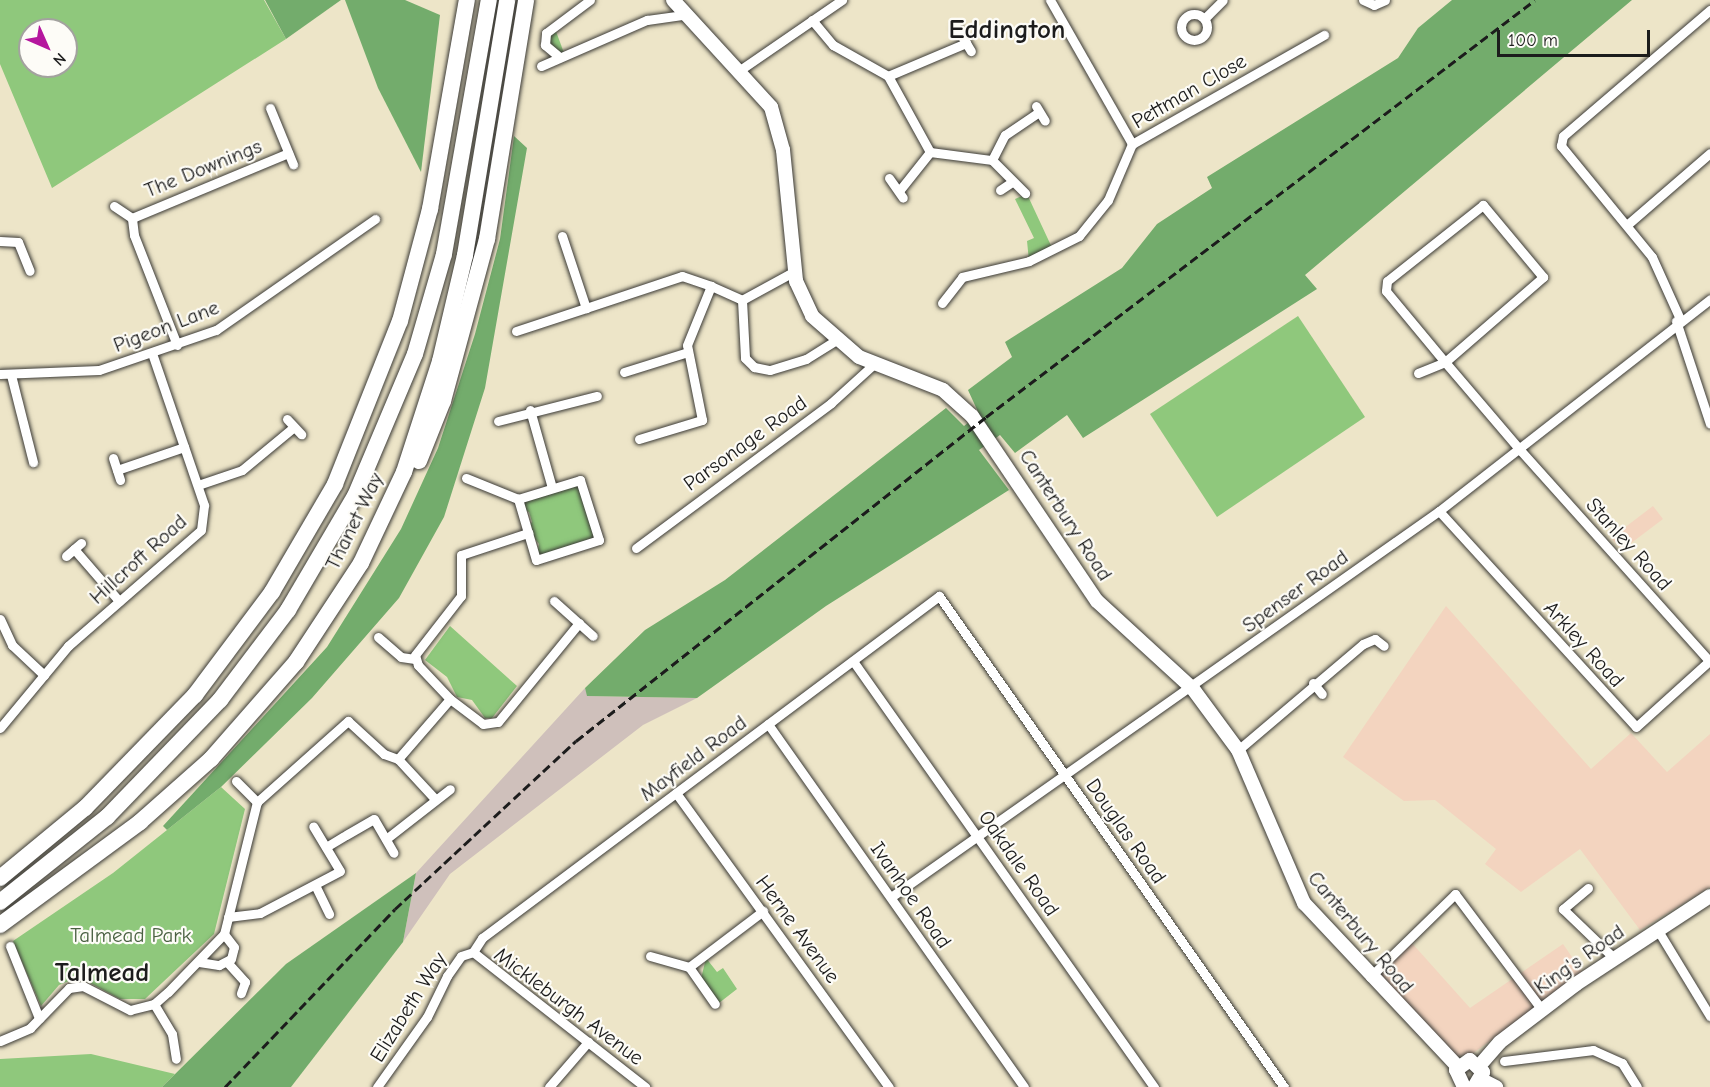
<!DOCTYPE html>
<style>
body{margin:0}
#map{position:relative;width:1710px;height:1087px;overflow:hidden;background:#ede5c8;font-family:"Comic Neue",sans-serif}
div>[style]{position:absolute}
[style*='--x']{left:calc(var(--x)*1px);top:calc(var(--y)*1px);width:calc(var(--w)*1px);rotate:calc(var(--a)*1deg)}
.built>*{inset:0;background:#f3d4bf}
.industrial>*{inset:0;background:#cfc0bb}
.green>*{inset:0;background:#8fc87c}
.forest>*{inset:0;background:#73ac6c}
.roads{filter:drop-shadow(0 0 2px #3b3a36) drop-shadow(0 0 2px #3b3a36)}
.street>*{height:9px;margin:-4.5px;padding:0 4.5px;transform-origin:4.5px;border-radius:4.5px;background:#fff}
.street>.ring{margin:-4.5px;padding:0;box-sizing:content-box;background:none;border:9px solid #fff;border-radius:50%}
.secondary>*{height:14px;margin:-7px;padding:0 7px;transform-origin:7px;border-radius:7px;background:#fff}
.highway>*{height:16px;margin:-8px;padding:0 8px;transform-origin:8px;border-radius:8px;background:#fff}
.rail>*{height:3px;margin-top:-1.5px;transform-origin:0;background:repeating-linear-gradient(90deg,#1c1c1c 0 9px,transparent 0 13.5px)}
span{translate:-50% -50%;white-space:nowrap;text-align:center;line-height:1.15;-webkit-text-stroke:4.5px #fdfcf7;paint-order:stroke}
.street-label{font-size:21px;color:#1c1c1c}
.park-label{font-size:21px;color:#4a6142}
.district-label{font-size:27px;color:#1c1c1c;font-weight:700}
.north{position:absolute;left:18px;top:18px;width:60px;height:60px;box-sizing:border-box;background:#fdfcf7;border:2px solid #a3a29f;border-radius:50%;rotate:135deg;font-size:16px;font-weight:700;line-height:24px;text-align:center;color:#1c1c1c}
.north::after{content:'';display:block;margin:auto;width:21px;height:27px;background:#b5179e;clip-path:polygon(50% 0,100% 100%,50% 72%,0 100%)}
.scale{position:absolute;left:1497px;top:30px;width:153px;height:27px;box-sizing:border-box;border:3px solid #1c1c1c;border-top:0;padding-left:8px;font-size:18px;line-height:21px;white-space:nowrap;color:#1c1c1c;-webkit-text-stroke:4px #fdfcf7;paint-order:stroke}
</style>
<div id="map">
<div class="built">
<div style="clip-path:polygon(1653px 506px,1663px 519px,1622px 550px,1611px 538px)"></div>
<div style="clip-path:polygon(1446px 606px,1591px 769px,1631px 733px,1667px 772px,1710px 734px,1710px 887px,1640px 930px,1580px 849px,1521px 892px,1485px 864px,1496px 849px,1435px 800px,1404px 801px,1343px 757px)"></div>
<div style="clip-path:polygon(1411px 942px,1470px 1008px,1563px 944px,1583px 973px,1472px 1054px,1457px 1056px,1378px 974px)"></div>
</div>
<div class="industrial">
<div style="clip-path:polygon(585px 688px,588px 696px,697px 698px,643px 725px,450px 874px,403px 942px,416px 873px)"></div>
</div>
<div class="green">
<div style="clip-path:polygon(evenodd,0 0,264px 0,286px 39px,52px 188px,0 64px,0 0,30px 30px,66px 30px,66px 66px,30px 66px,30px 30px)"></div>
<div style="clip-path:polygon(554px 26px,564px 53px,553px 53px,546px 33px)"></div>
<div style="clip-path:polygon(1027px 194px,1054px 252px,1029px 261px,1027px 241px,1034px 238px,1015px 199px)"></div>
<div style="clip-path:polygon(1298px 316px,1365px 417px,1217px 517px,1150px 414px)"></div>
<div style="clip-path:polygon(580px 481px,599px 540px,536px 560px,539px 544px,527px 528px,532px 522px,529px 512px,521px 509px,518px 499px)"></div>
<div style="clip-path:polygon(450px 626px,517px 686px,492px 718px,485px 718px,472px 700px,457px 697px,447px 677px,425px 660px)"></div>
<div style="clip-path:polygon(221px 787px,245px 809px,214px 934px,145px 999px,120px 999px,79px 977px,59px 985px,41px 1006px,13px 941px,113px 873px)"></div>
<div style="clip-path:polygon(706px 958px,717px 972px,723px 968px,737px 989px,719px 1003px,701px 979px)"></div>
<div style="clip-path:polygon(91px 1054px,175px 1074px,162px 1087px,0 1087px,0 1059px)"></div>
</div>
<div class="forest">
<div style="clip-path:polygon(265px 0,341px 0,286px 39px)"></div>
<div style="clip-path:polygon(345px 0,405px 0,440px 15px,421px 172px,378px 88px)"></div>
<div style="clip-path:polygon(1452px 0,1632px 0,1305px 275px,1317px 289px,1083px 438px,1067px 415px,1015px 453px,1000px 435px,979px 450px,1009px 490px,826px 606px,697px 698px,587px 696px,585px 688px,645px 630px,725px 580px,946px 408px,964px 426px,979px 414px,968px 390px,1012px 357px,1005px 342px,1122px 268px,1157px 224px,1212px 188px,1207px 177px,1398px 58px,1418px 28px)"></div>
<div style="clip-path:polygon(514px 136px,527px 148px,485px 388px,444px 517px,399px 598px,312px 698px,221px 787px,167px 830px,163px 826px,327px 647px,401px 529px,438px 448px,475px 334px,500px 239px)"></div>
<div style="clip-path:polygon(416px 873px,403px 942px,291px 1087px,162px 1087px,286px 964px)"></div>
</div>
<div class="roads">
<div class="street">
<div style="--x:1050;--y:0;--w:166;--a:60.3"></div>
<div style="--x:1363;--y:0;--w:12;--a:24"></div>
<div style="--x:1374;--y:5;--w:12;--a:-24"></div>
<div class="ring" style="left:1181px;top:14px;width:17px;height:17px"></div>
<div style="--x:1205;--y:18;--w:25;--a:-45"></div>
<div style="--x:812;--y:20;--w:33;--a:50"></div>
<div style="--x:833;--y:45;--w:63;--a:29.4"></div>
<div style="--x:888;--y:76;--w:87;--a:61.1"></div>
<div style="--x:930;--y:152;--w:63;--a:7.4"></div>
<div style="--x:992;--y:160;--w:47;--a:45"></div>
<div style="--x:957;--y:28;--w:27;--a:59"></div>
<div style="--x:557;--y:55;--w:16;--a:-140"></div>
<div style="--x:545;--y:45;--w:12;--a:-85"></div>
<div style="--x:546;--y:33;--w:55;--a:-36.9"></div>
<div style="--x:541;--y:66;--w:116;--a:-23.5"></div>
<div style="--x:647;--y:20;--w:37;--a:-8"></div>
<div style="--x:740;--y:70;--w:124;--a:-34.5"></div>
<div style="--x:888;--y:76;--w:85;--a:-22.9"></div>
<div style="--x:1036;--y:106;--w:17;--a:59"></div>
<div style="--x:270;--y:108;--w:61;--a:67.7"></div>
<div style="--x:992;--y:160;--w:28;--a:-63"></div>
<div style="--x:1005;--y:135;--w:41;--a:-34.1"></div>
<div style="--x:889;--y:178;--w:24;--a:55"></div>
<div style="--x:1000;--y:190;--w:14;--a:-34"></div>
<div style="--x:899;--y:191;--w:50;--a:-51.5"></div>
<div style="--x:114;--y:206;--w:22;--a:34"></div>
<div style="--x:1628;--y:224;--w:108;--a:-40.9"></div>
<div style="--x:562;--y:236;--w:76;--a:71.6"></div>
<div style="--x:586;--y:308;--w:101;--a:-18.4"></div>
<div style="--x:682;--y:276;--w:31;--a:19"></div>
<div style="--x:0;--y:241;--w:18;--a:3"></div>
<div style="--x:18;--y:242;--w:31;--a:68"></div>
<div style="--x:795;--y:271;--w:60;--a:151.3"></div>
<div style="--x:742;--y:300;--w:58;--a:87"></div>
<div style="--x:745;--y:358;--w:13;--a:45"></div>
<div style="--x:754;--y:367;--w:16;--a:11"></div>
<div style="--x:770;--y:370;--w:38;--a:-17"></div>
<div style="--x:806;--y:359;--w:36;--a:-32"></div>
<div style="--x:942;--y:303;--w:33;--a:-52"></div>
<div style="--x:962;--y:277;--w:69;--a:-13.4"></div>
<div style="--x:1029;--y:261;--w:56;--a:-26.6"></div>
<div style="--x:1079;--y:236;--w:46;--a:-51.1"></div>
<div style="--x:1108;--y:200;--w:61;--a:-66.8"></div>
<div style="--x:1132;--y:144;--w:221;--a:-29.6"></div>
<div style="--x:1680;--y:319;--w:68;--a:-114.3"></div>
<div style="--x:1652;--y:257;--w:144;--a:-129.3"></div>
<div style="--x:1561;--y:146;--w:10;--a:-79"></div>
<div style="--x:1563;--y:136;--w:194;--a:-40.6"></div>
<div style="--x:1676;--y:321;--w:108;--a:71.7"></div>
<div style="--x:516;--y:331;--w:74;--a:-18.2"></div>
<div style="--x:177;--y:345;--w:118;--a:-111.4"></div>
<div style="--x:134;--y:235;--w:17;--a:-97"></div>
<div style="--x:132;--y:218;--w:169;--a:-22.6"></div>
<div style="--x:624;--y:372;--w:67;--a:-17.4"></div>
<div style="--x:1418;--y:373;--w:29;--a:-22"></div>
<div style="--x:1445;--y:362;--w:130;--a:-40.9"></div>
<div style="--x:1543;--y:277;--w:94;--a:-129.8"></div>
<div style="--x:1483;--y:205;--w:122;--a:141.6"></div>
<div style="--x:1387;--y:281;--w:10;--a:96"></div>
<div style="--x:1386;--y:291;--w:92;--a:50.3"></div>
<div style="--x:1445;--y:362;--w:117;--a:49.5"></div>
<div style="--x:1521;--y:451;--w:283;--a:48.1"></div>
<div style="--x:0;--y:374;--w:99;--a:-2.3"></div>
<div style="--x:99;--y:370;--w:124;--a:-18.9"></div>
<div style="--x:216;--y:330;--w:194;--a:-34.9"></div>
<div style="--x:11;--y:375;--w:90;--a:75.8"></div>
<div style="--x:530;--y:410;--w:81;--a:74.2"></div>
<div style="--x:287;--y:419;--w:21;--a:47"></div>
<div style="--x:498;--y:421;--w:102;--a:-14.2"></div>
<div style="--x:639;--y:439;--w:66;--a:-16.8"></div>
<div style="--x:702;--y:420;--w:76;--a:-101.3"></div>
<div style="--x:687;--y:345;--w:64;--a:-67.9"></div>
<div style="--x:711;--y:286;--w:34;--a:24"></div>
<div style="--x:113;--y:458;--w:23;--a:72"></div>
<div style="--x:117;--y:470;--w:71;--a:-18.9"></div>
<div style="--x:466;--y:478;--w:56;--a:22"></div>
<div style="--x:580;--y:480;--w:63;--a:72.4"></div>
<div style="--x:599;--y:540;--w:66;--a:162.4"></div>
<div style="--x:536;--y:560;--w:64;--a:-106.4"></div>
<div style="--x:518;--y:499;--w:65;--a:-17"></div>
<div style="--x:198;--y:485;--w:46;--a:-18.8"></div>
<div style="--x:242;--y:470;--w:67;--a:-39.6"></div>
<div style="--x:1439;--y:511;--w:292;--a:47.6"></div>
<div style="--x:1636;--y:727;--w:98;--a:-42.1"></div>
<div style="--x:636;--y:548;--w:243;--a:-36.6"></div>
<div style="--x:831;--y:403;--w:58;--a:-42.2"></div>
<div style="--x:74;--y:549;--w:69;--a:49.1"></div>
<div style="--x:66;--y:556;--w:20;--a:-41"></div>
<div style="--x:554;--y:601;--w:52;--a:41.9"></div>
<div style="--x:0;--y:619;--w:29;--a:65"></div>
<div style="--x:12;--y:645;--w:44;--a:43.2"></div>
<div style="--x:378;--y:637;--w:30;--a:41"></div>
<div style="--x:401;--y:657;--w:14;--a:8"></div>
<div style="--x:853;--y:661;--w:522;--a:54.76"></div>
<div style="--x:1313;--y:683;--w:14;--a:51"></div>
<div style="--x:450;--y:699;--w:41;--a:37.1"></div>
<div style="--x:483;--y:724;--w:15;--a:-8"></div>
<div style="--x:498;--y:722;--w:128;--a:-50.7"></div>
<div style="--x:768;--y:724;--w:444;--a:54.8"></div>
<div style="--x:0;--y:728;--w:107;--a:-50.3"></div>
<div style="--x:68;--y:646;--w:176;--a:-41.1"></div>
<div style="--x:201;--y:530;--w:25;--a:-83"></div>
<div style="--x:204;--y:505;--w:161;--a:-108.9"></div>
<div style="--x:1238;--y:750;--w:164;--a:-40.3"></div>
<div style="--x:1363;--y:644;--w:13;--a:-23"></div>
<div style="--x:1375;--y:639;--w:11;--a:38"></div>
<div style="--x:398;--y:759;--w:54;--a:47.2"></div>
<div style="--x:236;--y:781;--w:30;--a:45"></div>
<div style="--x:676;--y:793;--w:363;--a:54.1"></div>
<div style="--x:346;--y:835;--w:32;--a:-30"></div>
<div style="--x:374;--y:819;--w:39;--a:60"></div>
<div style="--x:386;--y:839;--w:81;--a:-38"></div>
<div style="--x:326;--y:847;--w:21;--a:-31"></div>
<div style="--x:316;--y:887;--w:30;--a:64"></div>
<div style="--x:1588;--y:888;--w:33;--a:140"></div>
<div style="--x:1563;--y:909;--w:72;--a:43.9"></div>
<div style="--x:891;--y:897;--w:670;--a:-35.16"></div>
<div style="--x:1439;--y:511;--w:344;--a:-38"></div>
<div style="--x:228;--y:917;--w:32;--a:-7"></div>
<div style="--x:260;--y:913;--w:90;--a:-27.7"></div>
<div style="--x:340;--y:871;--w:52;--a:-121"></div>
<div style="--x:1657;--y:929;--w:102;--a:58.7"></div>
<div style="--x:10;--y:946;--w:78;--a:68.1"></div>
<div style="--x:473;--y:952;--w:17;--a:-57"></div>
<div style="--x:482;--y:938;--w:571;--a:-36.81"></div>
<div style="--x:939;--y:596;--w:600;--a:54.91"></div>
<div style="--x:473;--y:952;--w:219;--a:38.1"></div>
<div style="--x:650;--y:956;--w:41;--a:15.8"></div>
<div style="--x:689;--y:967;--w:45;--a:54.9"></div>
<div style="--x:199;--y:962;--w:20;--a:9"></div>
<div style="--x:219;--y:965;--w:13;--a:-27"></div>
<div style="--x:231;--y:959;--w:12;--a:-76"></div>
<div style="--x:234;--y:947;--w:16;--a:-128"></div>
<div style="--x:227;--y:962;--w:27;--a:48"></div>
<div style="--x:245;--y:982;--w:12;--a:110"></div>
<div style="--x:689;--y:967;--w:93;--a:-37.1"></div>
<div style="--x:1370;--y:977;--w:119;--a:-44.3"></div>
<div style="--x:1455;--y:894;--w:146;--a:53.1"></div>
<div style="--x:154;--y:1004;--w:35;--a:59"></div>
<div style="--x:172;--y:1034;--w:25;--a:81"></div>
<div style="--x:0;--y:1041;--w:33;--a:-23"></div>
<div style="--x:30;--y:1028;--w:56;--a:-45.7"></div>
<div style="--x:69;--y:988;--w:14;--a:-8"></div>
<div style="--x:83;--y:986;--w:53;--a:27.1"></div>
<div style="--x:130;--y:1010;--w:25;--a:-14"></div>
<div style="--x:154;--y:1004;--w:18;--a:-41"></div>
<div style="--x:168;--y:992;--w:81;--a:-46"></div>
<div style="--x:224;--y:934;--w:136;--a:-76"></div>
<div style="--x:257;--y:802;--w:122;--a:-41.7"></div>
<div style="--x:348;--y:721;--w:49;--a:42.5"></div>
<div style="--x:384;--y:754;--w:15;--a:20"></div>
<div style="--x:398;--y:759;--w:79;--a:-49.1"></div>
<div style="--x:450;--y:699;--w:47;--a:-133.3"></div>
<div style="--x:418;--y:665;--w:10;--a:-107"></div>
<div style="--x:415;--y:655;--w:75;--a:-52.1"></div>
<div style="--x:461;--y:596;--w:41;--a:-90"></div>
<div style="--x:461;--y:555;--w:71;--a:-18.2"></div>
<div style="--x:1504;--y:1061;--w:90;--a:-7"></div>
<div style="--x:1593;--y:1050;--w:32;--a:24"></div>
<div style="--x:1622;--y:1063;--w:28;--a:58"></div>
<div style="--x:377;--y:1087;--w:86;--a:-54.5"></div>
<div style="--x:427;--y:1017;--w:46;--a:-64"></div>
<div style="--x:447;--y:976;--w:24;--a:-55"></div>
<div style="--x:461;--y:956;--w:13;--a:-18"></div>
<div style="--x:549;--y:1087;--w:60;--a:-49.1"></div>
</div>
<div class="secondary">
<div style="--x:673;--y:0;--w:145;--a:47.5"></div>
<div style="--x:771;--y:107;--w:45;--a:74.4"></div>
<div style="--x:783;--y:150;--w:132;--a:84.3"></div>
<div style="--x:796;--y:281;--w:38;--a:65"></div>
<div style="--x:812;--y:316;--w:62;--a:41.1"></div>
<div style="--x:859;--y:357;--w:90;--a:21.4"></div>
<div style="--x:943;--y:390;--w:39;--a:42"></div>
<div style="--x:972;--y:416;--w:223;--a:56"></div>
<div style="--x:1097;--y:601;--w:130;--a:42.5"></div>
<div style="--x:1193;--y:689;--w:76;--a:53.6"></div>
<div style="--x:1238;--y:750;--w:167;--a:66.7"></div>
<div style="--x:1304;--y:903;--w:224;--a:46.8"></div>
<div style="--x:1480;--y:1065;--w:30;--a:-49"></div>
<div style="--x:1500;--y:1042;--w:96;--a:-37.3"></div>
<div style="--x:1576;--y:984;--w:160;--a:-33.3"></div>
<div style="--x:1482;--y:1080;--w:16;--a:27"></div>
<div style="--x:1464;--y:1087;--w:19;--a:-115"></div>
<div style="--x:1456;--y:1070;--w:17;--a:-36"></div>
<div style="--x:1470;--y:1060;--w:18;--a:43"></div>
<div style="--x:1483;--y:1072;--w:17;--a:121"></div>
</div>
<div class="highway">
<div style="--x:419;--y:461;--w:65;--a:-68.2"></div>
<div style="--x:443;--y:401;--w:168;--a:-74.8"></div>
<div style="--x:487;--y:239;--w:242;--a:-80.7"></div>
<div style="--x:0;--y:878;--w:110;--a:-39.5"></div>
<div style="--x:85;--y:808;--w:158;--a:-45.8"></div>
<div style="--x:195;--y:695;--w:129;--a:-53.2"></div>
<div style="--x:272;--y:592;--w:125;--a:-59.7"></div>
<div style="--x:335;--y:484;--w:175;--a:-68.3"></div>
<div style="--x:400;--y:321;--w:116;--a:-75"></div>
<div style="--x:430;--y:209;--w:212;--a:-80"></div>
<div style="--x:0;--y:902;--w:137;--a:-38.5"></div>
<div style="--x:107;--y:817;--w:163;--a:-46"></div>
<div style="--x:220;--y:700;--w:113;--a:-52.9"></div>
<div style="--x:288;--y:610;--w:132;--a:-59.6"></div>
<div style="--x:355;--y:496;--w:154;--a:-67.1"></div>
<div style="--x:415;--y:354;--w:104;--a:-73.8"></div>
<div style="--x:444;--y:254;--w:258;--a:-80"></div>
<div style="--x:0;--y:925;--w:174;--a:-36.3"></div>
<div style="--x:140;--y:822;--w:95;--a:-41.6"></div>
<div style="--x:211;--y:759;--w:129;--a:-48.8"></div>
<div style="--x:296;--y:662;--w:118;--a:-56.7"></div>
<div style="--x:361;--y:563;--w:101;--a:-64.7"></div>
<div style="--x:404;--y:472;--w:117;--a:-72"></div>
<div style="--x:440;--y:361;--w:109;--a:-76.7"></div>
<div style="--x:465;--y:255;--w:258;--a:-80.6"></div>
</div>
</div>
<div class="rail">
<div style="--x:225;--y:1087;--w:246;--a:-46.3"></div>
<div style="--x:395;--y:909;--w:247;--a:-42.9"></div>
<div style="--x:576;--y:741;--w:523;--a:-38.32"></div>
<div style="--x:986;--y:417;--w:689;--a:-37.22"></div>
</div>
<div class="street-label">
<span style="left:1189px;top:91px;rotate:-30deg">Pettman Close</span>
<span style="left:203px;top:168px;rotate:-22deg">The Downings</span>
<span style="left:166px;top:326px;rotate:-21deg">Pigeon Lane</span>
<span style="left:745px;top:443px;rotate:-36deg">Parsonage Road</span>
<span style="left:1066px;top:515px;rotate:57deg">Canterbury Road</span>
<span style="left:354px;top:521px;rotate:-64deg">Thanet Way</span>
<span style="left:1629px;top:544px;rotate:48deg">Stanley Road</span>
<span style="left:138px;top:559px;rotate:-42deg">Hillcroft Road</span>
<span style="left:1295px;top:591px;rotate:-36deg">Spenser Road</span>
<span style="left:1584px;top:644px;rotate:48deg">Arkley Road</span>
<span style="left:693px;top:758px;rotate:-37deg">Mayfield Road</span>
<span style="left:1126px;top:831px;rotate:55deg">Douglas Road</span>
<span style="left:1019px;top:863px;rotate:55deg">Oakdale Road</span>
<span style="left:911px;top:895px;rotate:55deg">Ivanhoe Road</span>
<span style="left:798px;top:929px;rotate:54deg">Herne Avenue</span>
<span style="left:1361px;top:932px;rotate:50deg">Canterbury Road</span>
<span style="left:1579px;top:959px;rotate:-35deg">King's Road</span>
<span style="left:569px;top:1006px;rotate:37deg">Mickleburgh Avenue</span>
<span style="left:408px;top:1007px;rotate:-58deg">Elizabeth Way</span>
</div>
<div class="park-label">
<span style="left:131px;top:935px">Talmead Park</span>
</div>
<div class="district-label">
<span style="left:1007px;top:30px">Eddington</span>
<span style="left:102px;top:973px">Talmead</span>
</div>
<div class="north">N</div>
<div class="scale">100 m</div>
</div>
